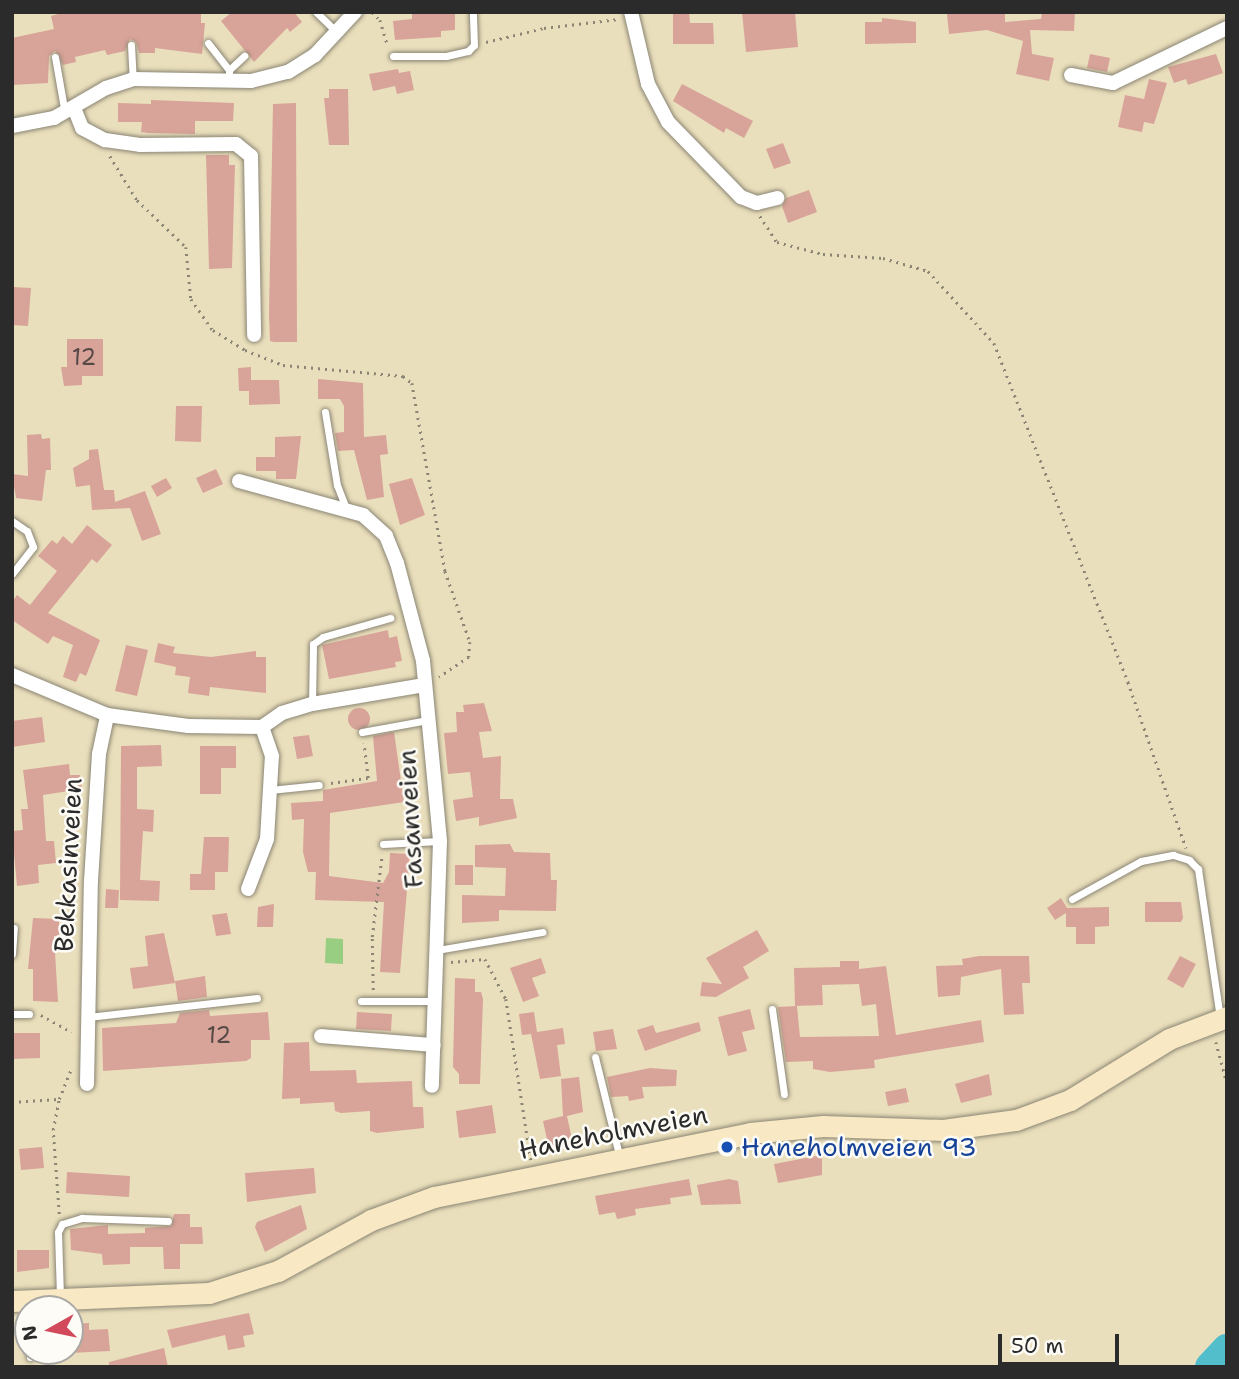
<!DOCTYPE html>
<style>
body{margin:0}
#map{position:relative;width:1239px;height:1379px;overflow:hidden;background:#eadfbc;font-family:"Shantell Sans",sans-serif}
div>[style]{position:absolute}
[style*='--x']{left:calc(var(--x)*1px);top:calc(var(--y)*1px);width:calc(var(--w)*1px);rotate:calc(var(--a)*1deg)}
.green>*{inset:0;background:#97ce81}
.river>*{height:30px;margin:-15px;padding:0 15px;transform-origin:15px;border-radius:15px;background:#52becc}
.building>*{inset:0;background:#d8a399}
.round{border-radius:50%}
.path>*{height:2.5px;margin-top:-1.25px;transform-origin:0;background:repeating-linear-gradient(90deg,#8a8574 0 2px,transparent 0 7px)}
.roads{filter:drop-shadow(0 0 2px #8a8574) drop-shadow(0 0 2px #8a8574)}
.lane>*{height:7px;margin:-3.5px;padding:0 3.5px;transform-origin:3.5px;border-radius:3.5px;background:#fff}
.street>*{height:14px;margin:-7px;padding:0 7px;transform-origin:7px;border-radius:7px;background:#fff}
.secondary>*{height:21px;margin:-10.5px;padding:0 10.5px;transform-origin:10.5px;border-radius:10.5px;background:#f8e8c3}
.dots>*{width:19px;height:19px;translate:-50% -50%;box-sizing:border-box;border:4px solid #fdfcf7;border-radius:50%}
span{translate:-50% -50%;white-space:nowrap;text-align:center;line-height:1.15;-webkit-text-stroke:5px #fdfcf7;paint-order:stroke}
.number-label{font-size:23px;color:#564946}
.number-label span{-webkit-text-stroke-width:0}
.street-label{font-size:26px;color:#2b2b2b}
.transit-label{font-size:26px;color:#164399}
.left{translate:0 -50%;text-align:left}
.frame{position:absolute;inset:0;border:14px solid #2b2b2b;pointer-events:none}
.north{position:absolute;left:14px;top:1295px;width:70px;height:70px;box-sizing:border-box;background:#fdfcf7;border:2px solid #a9a8a5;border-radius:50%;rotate:261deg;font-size:19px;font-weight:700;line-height:28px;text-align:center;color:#2b2b2b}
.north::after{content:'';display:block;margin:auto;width:24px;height:32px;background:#d1495b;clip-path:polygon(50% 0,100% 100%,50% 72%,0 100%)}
.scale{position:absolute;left:998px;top:1334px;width:121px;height:32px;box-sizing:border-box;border:4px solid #2b2b2b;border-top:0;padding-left:9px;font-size:21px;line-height:24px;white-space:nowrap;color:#2b2b2b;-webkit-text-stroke:5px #fdfcf7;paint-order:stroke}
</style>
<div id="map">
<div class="green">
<div style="clip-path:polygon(326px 938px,343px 939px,343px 964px,325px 963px)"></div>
</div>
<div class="river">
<div style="--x:1210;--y:1367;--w:25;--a:-47"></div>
</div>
<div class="building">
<div style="clip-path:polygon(65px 12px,201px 12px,201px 23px,205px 23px,202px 54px,155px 48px,155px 53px,139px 53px,136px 42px,130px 39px,125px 51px,107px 55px,105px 50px,75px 57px,76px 62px,63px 65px,55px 51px,49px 56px,48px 83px,12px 85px,12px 38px,54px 29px,51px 16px)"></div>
<div style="clip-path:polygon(232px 12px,294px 12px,302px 22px,290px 32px,287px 28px,254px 62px,221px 21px)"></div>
<div style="clip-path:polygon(412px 12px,455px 12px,455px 30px,441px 31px,441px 37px,395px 40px,393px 21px,412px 19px)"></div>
<div style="clip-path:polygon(673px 12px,689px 12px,690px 23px,713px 23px,714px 44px,673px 44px)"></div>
<div style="clip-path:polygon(742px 12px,795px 12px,798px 47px,746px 52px)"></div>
<div style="clip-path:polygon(1005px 12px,1005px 22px,1041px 19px,1042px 12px,1075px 12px,1074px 31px,1030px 30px,1032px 54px,1054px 58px,1049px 81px,1016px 74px,1023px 41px,987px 30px,949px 34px,947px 14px)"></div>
<div style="clip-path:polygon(882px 18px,916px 22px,916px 43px,865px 44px,865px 22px,882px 22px)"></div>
<div style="clip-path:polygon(1090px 54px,1110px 58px,1107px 72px,1087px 68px)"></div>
<div style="clip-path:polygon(1216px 54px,1223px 73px,1188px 85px,1186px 79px,1174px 83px,1168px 67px)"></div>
<div style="clip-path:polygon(398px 69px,399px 73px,410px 71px,414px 90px,397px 94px,395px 86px,373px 91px,369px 74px)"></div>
<div style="clip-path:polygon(1149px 79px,1167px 83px,1154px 124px,1144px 122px,1142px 132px,1118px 127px,1125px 95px,1144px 99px)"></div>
<div style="clip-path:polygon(682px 84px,753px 121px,744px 138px,726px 128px,724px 133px,673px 101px)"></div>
<div style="clip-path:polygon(329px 89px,348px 89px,349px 145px,329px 145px,324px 98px,329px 98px)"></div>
<div style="clip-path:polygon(151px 100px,234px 103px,233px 121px,195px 121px,195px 134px,148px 133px,141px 132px,142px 122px,118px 122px,118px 103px,151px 104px)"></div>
<div style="clip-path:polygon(296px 103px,297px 342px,274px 342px,270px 341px,269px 314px,273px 104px)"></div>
<div style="clip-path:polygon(783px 143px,791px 163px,774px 169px,766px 149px)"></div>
<div style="clip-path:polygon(206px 155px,229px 155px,229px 165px,235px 165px,232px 268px,209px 269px)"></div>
<div style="clip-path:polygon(809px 190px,817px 212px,788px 223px,782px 206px,786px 198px)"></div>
<div style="clip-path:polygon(12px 287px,31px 288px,28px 326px,12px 325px)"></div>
<div style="clip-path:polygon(67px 339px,103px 339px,103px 376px,82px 376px,82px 385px,64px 386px,61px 367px,67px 367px)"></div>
<div style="clip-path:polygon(251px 367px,251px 380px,279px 380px,280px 404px,249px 405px,249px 391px,239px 391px,238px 368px)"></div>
<div style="clip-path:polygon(318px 379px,363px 383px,364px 437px,386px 435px,388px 454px,380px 455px,384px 497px,367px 500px,354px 450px,338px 451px,335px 433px,344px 432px,344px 406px,340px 399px,318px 399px)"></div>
<div style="clip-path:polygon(176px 406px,202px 406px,201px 442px,175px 441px)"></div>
<div style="clip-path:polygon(41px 434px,42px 439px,50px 438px,51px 470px,46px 470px,42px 501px,16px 498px,12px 474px,28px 476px,27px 435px)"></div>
<div style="clip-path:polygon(301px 436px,296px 479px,276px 479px,276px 471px,256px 471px,256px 457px,275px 457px,275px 437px)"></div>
<div style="clip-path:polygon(98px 449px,104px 490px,114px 490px,115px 502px,145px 491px,161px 534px,142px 541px,130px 508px,92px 510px,90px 485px,76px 487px,73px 468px,89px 459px,89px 450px)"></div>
<div style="clip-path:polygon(216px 469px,223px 484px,203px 493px,196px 478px)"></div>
<div style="clip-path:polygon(166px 478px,172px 488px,157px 497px,151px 486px)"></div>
<div style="clip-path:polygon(412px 478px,425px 515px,400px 525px,389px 484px)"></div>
<div style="clip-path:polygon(87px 525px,112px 545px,97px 563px,92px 559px,48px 613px,100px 640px,86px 676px,80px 673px,76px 682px,63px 677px,73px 645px,53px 636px,48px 644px,12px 620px,12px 602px,17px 595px,30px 605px,57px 571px,38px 556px,52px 540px,57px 544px,63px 536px,72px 544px)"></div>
<div style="clip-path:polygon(388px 630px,389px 638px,397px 636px,402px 661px,395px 662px,396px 667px,329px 679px,322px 645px)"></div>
<div style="clip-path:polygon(158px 643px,175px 647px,173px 653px,211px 657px,256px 651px,256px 657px,266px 657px,266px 693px,210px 687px,209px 696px,188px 693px,190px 677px,175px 675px,176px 667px,154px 662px)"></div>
<div style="clip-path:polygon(126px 645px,148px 650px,137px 696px,115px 691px)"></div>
<div style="clip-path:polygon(484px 703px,492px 731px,479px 732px,483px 758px,501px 756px,500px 799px,513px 799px,517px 818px,479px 826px,479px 817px,456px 821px,453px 800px,473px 797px,470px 772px,448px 774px,444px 733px,457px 732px,456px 712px,464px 712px,463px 705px)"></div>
<div class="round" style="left:348px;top:708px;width:22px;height:22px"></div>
<div style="clip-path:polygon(42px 717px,45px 742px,12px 747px,12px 721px)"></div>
<div style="clip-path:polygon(394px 732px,404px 802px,330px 813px,329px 876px,383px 883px,389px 872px,390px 853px,410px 854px,400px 973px,380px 972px,384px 902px,315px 900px,316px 872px,308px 872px,303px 852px,304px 819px,292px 820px,291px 803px,323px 801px,323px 790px,377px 781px,373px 736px)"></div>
<div style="clip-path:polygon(309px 735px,313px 756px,297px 759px,293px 737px)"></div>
<div style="clip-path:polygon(161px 745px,162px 766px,137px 767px,137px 809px,154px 810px,153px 832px,143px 831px,140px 880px,160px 881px,159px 901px,120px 900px,121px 746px)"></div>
<div style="clip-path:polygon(200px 746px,236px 746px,236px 768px,221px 768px,221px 794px,200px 794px)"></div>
<div style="clip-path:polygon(69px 764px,70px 775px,80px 775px,82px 789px,43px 795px,46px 841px,54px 841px,56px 863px,38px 865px,39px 883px,17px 886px,12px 831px,23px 830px,21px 809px,28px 809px,23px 770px)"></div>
<div style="clip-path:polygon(204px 837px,229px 837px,228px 872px,215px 872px,215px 890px,190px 890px,190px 874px,201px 874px)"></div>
<div style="clip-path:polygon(510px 844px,514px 852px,550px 853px,551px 880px,557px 880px,556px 911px,499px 910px,499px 921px,462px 923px,462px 895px,505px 896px,506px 868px,475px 867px,475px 845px)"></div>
<div style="clip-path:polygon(455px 865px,473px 865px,473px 885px,455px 885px)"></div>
<div style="clip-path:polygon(106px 889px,119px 890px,118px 908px,105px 908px)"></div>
<div style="clip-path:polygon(1061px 898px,1067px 908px,1109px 907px,1109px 926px,1095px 927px,1095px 944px,1076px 944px,1076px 927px,1066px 927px,1066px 913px,1055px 920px,1047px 908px)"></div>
<div style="clip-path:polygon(1145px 902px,1181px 902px,1183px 918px,1181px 922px,1145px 922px)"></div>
<div style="clip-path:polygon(274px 904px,273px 927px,257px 927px,258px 907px)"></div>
<div style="clip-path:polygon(227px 913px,231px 934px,216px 936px,212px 915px)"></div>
<div style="clip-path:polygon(33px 918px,59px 919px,59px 936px,54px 936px,58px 1002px,33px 1001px,33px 969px,28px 969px)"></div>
<div style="clip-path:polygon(757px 930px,769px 951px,743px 967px,749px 978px,716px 997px,700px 996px,702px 982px,722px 984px,706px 958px)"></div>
<div style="clip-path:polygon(164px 933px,175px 983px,133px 989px,130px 968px,148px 966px,145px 936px)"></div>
<div style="clip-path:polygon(979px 956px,1029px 956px,1030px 983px,1022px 983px,1024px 1014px,1004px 1015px,1001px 969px,961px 977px,960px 995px,938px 997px,936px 966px,963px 965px,962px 959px)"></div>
<div style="clip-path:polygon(1180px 956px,1196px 964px,1183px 988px,1167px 979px)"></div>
<div style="clip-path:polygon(541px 958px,546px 973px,532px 978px,539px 996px,523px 1002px,510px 968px)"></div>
<div style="clip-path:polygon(840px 961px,859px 961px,859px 969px,886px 966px,896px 1035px,981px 1020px,984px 1042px,874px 1060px,875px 1068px,830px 1072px,813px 1069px,813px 1061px,786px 1062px,778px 1007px,797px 1006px,800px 1037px,879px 1036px,876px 1004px,862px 1006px,859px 984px,822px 985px,823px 1005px,795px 1006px,794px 968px,840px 967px)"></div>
<div style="clip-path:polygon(205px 976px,207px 997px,178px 1001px,175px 981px)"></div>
<div style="clip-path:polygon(455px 978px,475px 979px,475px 992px,481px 992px,483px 999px,480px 1084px,459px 1084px,459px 1074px,453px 1067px)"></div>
<div style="clip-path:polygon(750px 1009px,755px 1029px,742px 1032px,747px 1051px,728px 1056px,718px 1017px)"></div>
<div style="clip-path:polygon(209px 1010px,210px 1016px,268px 1012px,270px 1040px,251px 1040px,251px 1058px,246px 1061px,103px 1071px,102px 1028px,176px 1023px,180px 1013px)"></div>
<div style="clip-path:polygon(357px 1012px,392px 1014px,391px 1031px,356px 1029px)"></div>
<div style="clip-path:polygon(534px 1012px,537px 1032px,563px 1028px,565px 1044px,557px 1045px,561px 1076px,540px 1079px,531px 1034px,522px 1035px,519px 1014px)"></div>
<div style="clip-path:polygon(699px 1022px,701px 1031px,645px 1051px,637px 1030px,653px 1025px,656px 1033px)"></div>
<div style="clip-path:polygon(613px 1029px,617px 1049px,596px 1051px,593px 1032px)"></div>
<div style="clip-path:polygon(12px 1033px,40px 1033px,40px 1058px,12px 1059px)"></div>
<div style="clip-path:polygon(309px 1042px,310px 1071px,356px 1070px,357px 1083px,412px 1081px,413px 1107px,423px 1107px,424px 1128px,377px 1133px,370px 1131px,370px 1111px,341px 1113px,335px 1111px,334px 1102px,300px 1104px,300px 1098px,282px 1099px,284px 1043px)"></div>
<div style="clip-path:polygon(650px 1068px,677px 1070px,676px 1086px,642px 1087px,644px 1098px,629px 1101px,628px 1096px,611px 1097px,607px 1077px)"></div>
<div style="clip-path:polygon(989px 1074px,992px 1095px,961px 1103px,955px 1084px)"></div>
<div style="clip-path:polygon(579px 1077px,583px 1112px,567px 1116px,573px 1144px,549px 1149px,543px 1121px,563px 1116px,561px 1079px)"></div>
<div style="clip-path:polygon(906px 1088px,909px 1102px,888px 1106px,885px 1092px)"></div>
<div style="clip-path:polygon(492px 1105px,496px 1133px,459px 1138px,456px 1111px)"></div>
<div style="clip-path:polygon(42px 1147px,44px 1168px,21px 1170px,19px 1149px)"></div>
<div style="clip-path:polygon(822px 1155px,822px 1175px,778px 1183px,774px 1164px)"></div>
<div style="clip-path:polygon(314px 1168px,316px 1193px,247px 1202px,245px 1173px)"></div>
<div style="clip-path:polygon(67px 1172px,130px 1176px,129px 1197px,66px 1193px)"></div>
<div style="clip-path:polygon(689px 1179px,692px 1195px,670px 1198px,671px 1204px,635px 1209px,636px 1215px,617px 1219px,615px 1212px,599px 1215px,595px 1196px)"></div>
<div style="clip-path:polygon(729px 1179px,738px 1181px,741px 1204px,701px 1205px,697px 1185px)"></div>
<div style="clip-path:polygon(301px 1205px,307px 1229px,265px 1252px,255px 1227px,257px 1222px)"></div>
<div style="clip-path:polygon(174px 1214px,190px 1214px,190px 1227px,202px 1227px,203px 1244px,180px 1244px,180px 1269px,164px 1269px,163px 1247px,130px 1247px,130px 1264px,103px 1265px,102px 1254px,71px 1250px,70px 1229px,108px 1225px,108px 1234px,145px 1233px,145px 1228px,171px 1226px)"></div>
<div style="clip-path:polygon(17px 1250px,49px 1250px,49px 1268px,17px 1272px)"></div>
<div style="clip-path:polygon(249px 1313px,254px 1334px,243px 1336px,245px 1347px,228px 1350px,225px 1335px,172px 1348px,167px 1330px)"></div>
<div style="clip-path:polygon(89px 1323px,89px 1330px,108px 1329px,110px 1351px,70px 1353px,70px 1324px)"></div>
<div style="clip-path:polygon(164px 1348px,168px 1367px,109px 1367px,109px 1362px)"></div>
</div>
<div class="path">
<div style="--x:372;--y:12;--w:11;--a:45"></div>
<div style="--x:380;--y:20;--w:27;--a:73"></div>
<div style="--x:486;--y:42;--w:60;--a:-13.6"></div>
<div style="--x:544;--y:28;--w:75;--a:-6.9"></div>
<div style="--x:110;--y:156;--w:52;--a:58.5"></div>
<div style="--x:137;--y:200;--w:68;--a:43.8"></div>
<div style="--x:186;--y:247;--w:52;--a:84.5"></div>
<div style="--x:191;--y:299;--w:38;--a:55"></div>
<div style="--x:213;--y:330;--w:38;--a:32"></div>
<div style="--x:245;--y:350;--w:41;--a:21.5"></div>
<div style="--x:283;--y:365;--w:121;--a:5.2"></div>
<div style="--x:403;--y:376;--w:11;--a:38"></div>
<div style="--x:412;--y:383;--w:191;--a:80"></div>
<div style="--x:445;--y:571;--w:75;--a:70.6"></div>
<div style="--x:470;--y:642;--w:15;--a:94"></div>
<div style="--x:469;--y:657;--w:36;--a:146"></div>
<div style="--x:760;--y:216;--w:31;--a:57"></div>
<div style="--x:777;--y:242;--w:48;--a:14.6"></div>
<div style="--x:823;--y:254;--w:60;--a:3.8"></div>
<div style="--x:883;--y:258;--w:47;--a:16.1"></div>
<div style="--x:928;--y:271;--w:98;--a:47.5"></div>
<div style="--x:994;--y:343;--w:365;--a:68.4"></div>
<div style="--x:1128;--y:682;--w:176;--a:70.7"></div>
<div style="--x:331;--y:783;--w:37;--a:-8"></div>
<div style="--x:368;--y:778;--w:35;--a:-97"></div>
<div style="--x:451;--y:962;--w:34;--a:-5"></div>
<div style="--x:485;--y:959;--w:45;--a:62.3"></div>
<div style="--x:506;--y:999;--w:163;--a:81.2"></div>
<div style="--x:373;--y:990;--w:53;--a:-91.1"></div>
<div style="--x:372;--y:937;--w:84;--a:-83.1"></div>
<div style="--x:41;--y:1015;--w:35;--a:29"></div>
<div style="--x:1216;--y:1042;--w:42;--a:75"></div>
<div style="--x:12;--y:1102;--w:46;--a:-3.7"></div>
<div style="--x:59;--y:1214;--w:84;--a:-94.1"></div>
<div style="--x:53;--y:1130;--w:32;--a:-79"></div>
<div style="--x:59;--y:1099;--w:31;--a:-68"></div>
</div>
<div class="roads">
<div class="lane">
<div style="--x:316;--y:12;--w:29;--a:44"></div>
<div style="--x:208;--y:43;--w:34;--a:52"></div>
<div style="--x:229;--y:70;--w:10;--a:90"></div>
<div style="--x:131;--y:45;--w:34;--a:87"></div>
<div style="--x:393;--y:56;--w:53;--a:0"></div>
<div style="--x:446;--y:56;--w:23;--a:-13"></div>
<div style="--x:468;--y:51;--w:8;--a:-45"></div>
<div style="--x:474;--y:45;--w:33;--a:-92"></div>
<div style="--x:55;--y:57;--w:58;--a:80"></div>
<div style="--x:229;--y:70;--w:21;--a:-43"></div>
<div style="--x:325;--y:412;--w:74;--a:80.7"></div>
<div style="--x:337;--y:485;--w:25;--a:69"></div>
<div style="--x:12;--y:521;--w:18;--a:34"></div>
<div style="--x:27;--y:531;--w:17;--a:69"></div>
<div style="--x:33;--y:547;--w:34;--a:128"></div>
<div style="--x:312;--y:704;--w:60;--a:-89"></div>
<div style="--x:313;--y:644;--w:12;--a:-35"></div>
<div style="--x:323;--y:637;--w:70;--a:-15.8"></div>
<div style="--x:362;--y:732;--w:67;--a:-10.3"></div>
<div style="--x:270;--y:790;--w:49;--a:-5.8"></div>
<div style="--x:383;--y:844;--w:56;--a:-3.1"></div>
<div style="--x:1072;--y:899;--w:79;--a:-28.8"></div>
<div style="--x:1141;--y:861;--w:33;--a:-11"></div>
<div style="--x:1173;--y:855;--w:17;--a:17"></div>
<div style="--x:1189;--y:860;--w:13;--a:45"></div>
<div style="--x:1198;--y:869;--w:151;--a:81.6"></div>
<div style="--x:437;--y:950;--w:107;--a:-9.7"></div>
<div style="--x:12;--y:954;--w:26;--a:-86"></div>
<div style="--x:361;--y:1001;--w:74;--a:0"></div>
<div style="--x:772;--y:1009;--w:86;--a:82"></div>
<div style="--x:12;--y:1014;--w:17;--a:0"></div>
<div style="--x:88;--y:1017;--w:170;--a:-6.4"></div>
<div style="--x:595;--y:1057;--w:101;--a:76.2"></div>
<div style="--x:60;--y:1296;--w:64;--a:-91.8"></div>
<div style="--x:58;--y:1232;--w:9;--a:-63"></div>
<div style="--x:62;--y:1224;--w:21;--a:-17"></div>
<div style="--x:82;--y:1218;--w:86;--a:2"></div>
<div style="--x:24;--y:1302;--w:31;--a:83"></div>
<div style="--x:30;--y:1351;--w:6;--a:90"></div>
</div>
<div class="street">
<div style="--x:631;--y:12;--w:74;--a:76.7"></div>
<div style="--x:648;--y:84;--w:43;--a:62.2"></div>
<div style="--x:668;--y:122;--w:105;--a:45.8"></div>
<div style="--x:741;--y:197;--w:17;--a:21"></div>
<div style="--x:757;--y:203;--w:21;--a:-14"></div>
<div style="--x:1071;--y:75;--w:43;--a:10.8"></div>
<div style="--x:1113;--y:83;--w:127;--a:-25.8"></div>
<div style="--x:74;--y:108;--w:22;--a:68"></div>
<div style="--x:82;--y:128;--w:26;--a:28"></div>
<div style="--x:105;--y:140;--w:35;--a:8"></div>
<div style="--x:140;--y:145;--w:96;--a:-0.6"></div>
<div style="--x:236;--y:144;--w:19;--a:39"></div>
<div style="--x:251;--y:156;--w:179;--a:89"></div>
<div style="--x:12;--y:126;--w:43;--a:-10.8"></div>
<div style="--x:54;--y:118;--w:60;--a:-30"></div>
<div style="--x:106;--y:88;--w:28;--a:-18"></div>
<div style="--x:133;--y:79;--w:118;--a:1"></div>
<div style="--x:251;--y:81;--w:38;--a:-14"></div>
<div style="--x:288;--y:72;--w:32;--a:-32"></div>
<div style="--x:315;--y:55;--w:59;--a:-47.1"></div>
<div style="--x:239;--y:481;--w:129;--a:15.3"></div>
<div style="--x:363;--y:515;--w:31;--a:42"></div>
<div style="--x:386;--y:536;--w:29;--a:68"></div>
<div style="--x:397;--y:563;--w:101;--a:75.1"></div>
<div style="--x:423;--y:661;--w:181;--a:84.6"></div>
<div style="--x:440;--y:841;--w:245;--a:91.9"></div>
<div style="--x:12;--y:675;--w:103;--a:22.8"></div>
<div style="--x:107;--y:715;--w:82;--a:7.7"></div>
<div style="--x:188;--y:726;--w:74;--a:0.8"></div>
<div style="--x:262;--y:727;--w:24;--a:-35"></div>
<div style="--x:282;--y:713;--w:31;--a:-17"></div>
<div style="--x:312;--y:704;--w:114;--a:-9.6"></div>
<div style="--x:248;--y:889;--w:53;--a:-69.2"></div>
<div style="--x:267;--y:839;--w:83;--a:-86.6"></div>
<div style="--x:272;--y:756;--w:31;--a:-109"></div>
<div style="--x:321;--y:1036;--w:113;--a:4.6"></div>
<div style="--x:87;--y:1084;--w:203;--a:-88.9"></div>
<div style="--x:91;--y:881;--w:127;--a:-86.4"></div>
<div style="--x:99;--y:754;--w:40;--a:-78"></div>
</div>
<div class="secondary">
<div style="--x:12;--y:1301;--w:197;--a:-2.3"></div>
<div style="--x:209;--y:1293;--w:72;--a:-17.7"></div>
<div style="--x:278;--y:1271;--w:106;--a:-28.7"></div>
<div style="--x:371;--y:1220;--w:67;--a:-20.1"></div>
<div style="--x:434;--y:1197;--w:322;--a:-11.4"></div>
<div style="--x:750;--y:1133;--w:73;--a:-5.5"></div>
<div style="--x:823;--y:1126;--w:120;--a:1.9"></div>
<div style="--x:943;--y:1130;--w:74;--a:-7.8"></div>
<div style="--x:1016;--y:1120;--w:58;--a:-20.3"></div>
<div style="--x:1070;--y:1100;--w:116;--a:-31.6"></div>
<div style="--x:1169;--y:1039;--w:62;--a:-20.8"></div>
</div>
</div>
<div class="dots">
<div style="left:727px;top:1147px;background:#1a4fb4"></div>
</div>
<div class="number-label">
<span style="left:84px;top:357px">12</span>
<span style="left:219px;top:1035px">12</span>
</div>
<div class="street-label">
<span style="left:410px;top:819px;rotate:-93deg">Fasanveien</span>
<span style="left:68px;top:865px;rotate:-87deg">Bekkasinveien</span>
<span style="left:613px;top:1132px;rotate:-11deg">Haneholmveien</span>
</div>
<div class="transit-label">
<span class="left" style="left:741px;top:1147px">Haneholmveien 93</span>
</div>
<div class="frame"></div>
<div class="north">N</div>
<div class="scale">50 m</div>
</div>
